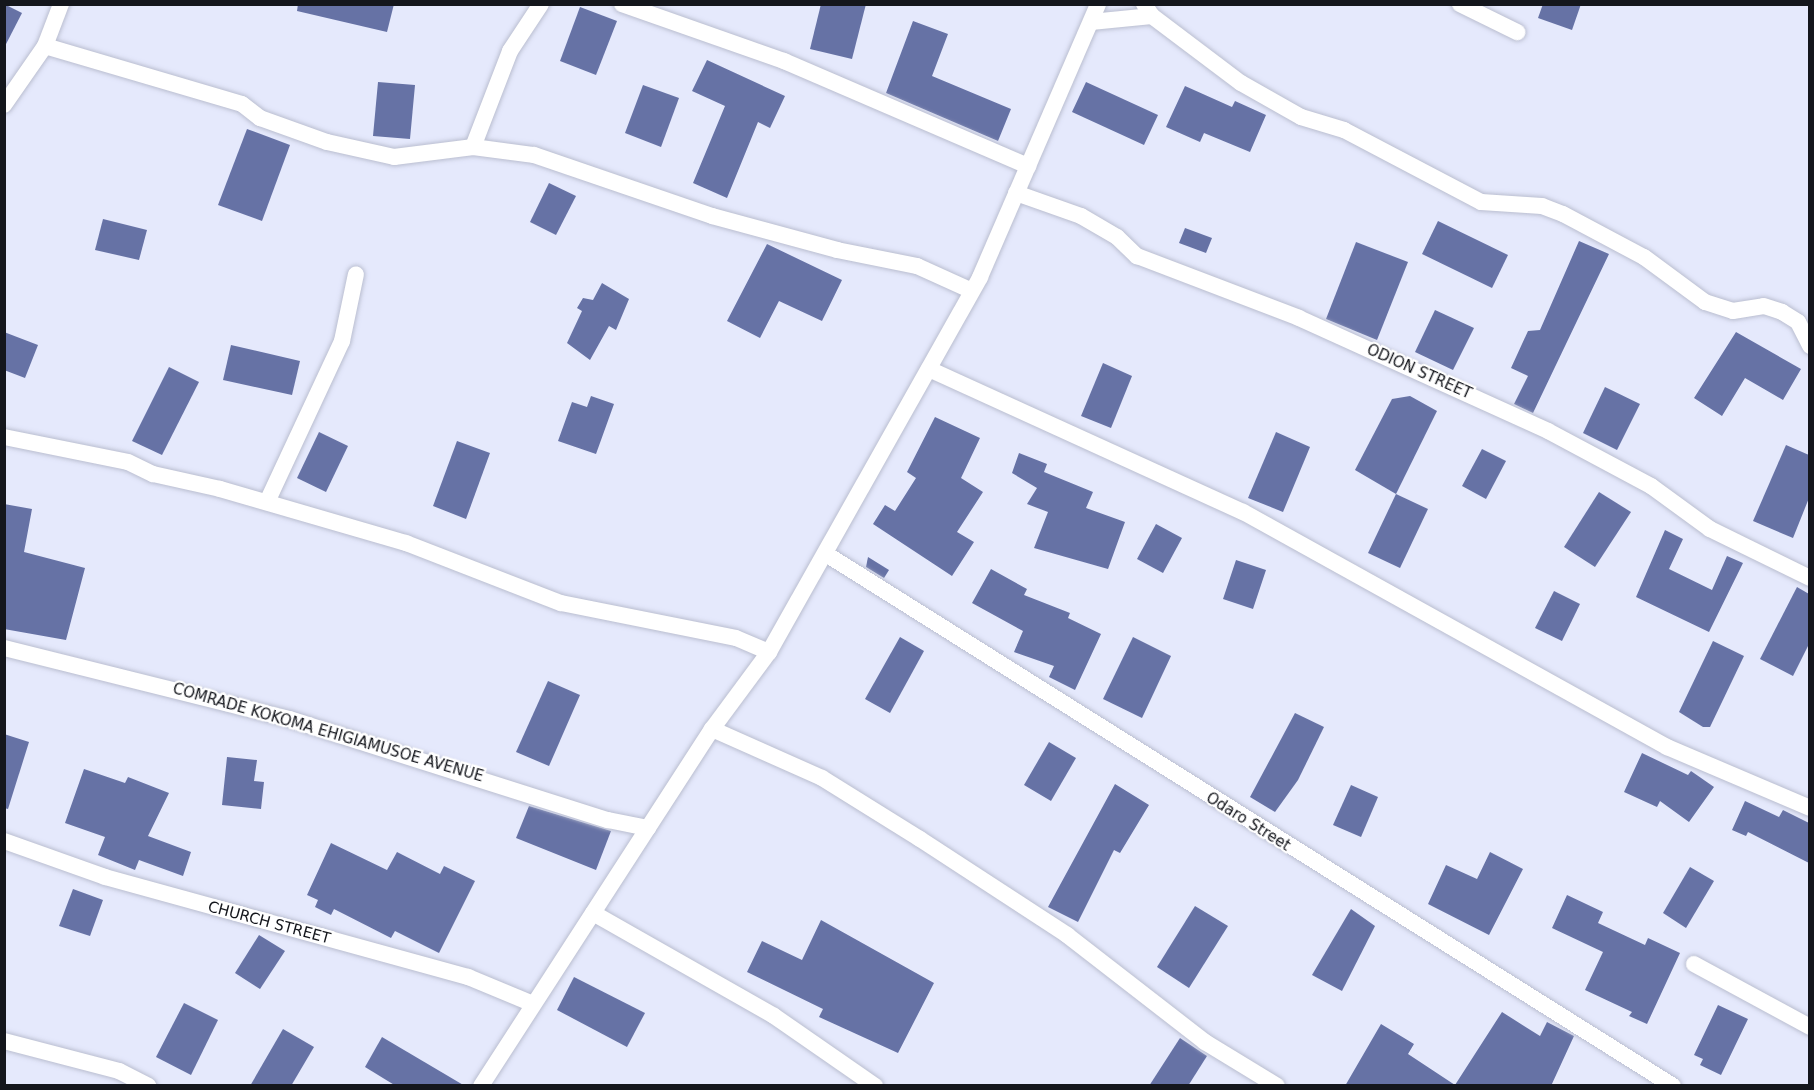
<!DOCTYPE html>
<style>
body{margin:0}
#map{position:relative;width:1814px;height:1090px;overflow:hidden;background:#e5e9fc;font-family:"DejaVu Sans",sans-serif}
div>[style]{position:absolute}
[style*='--x']{left:calc(var(--x)*1px);top:calc(var(--y)*1px);width:calc(var(--w)*1px);rotate:calc(var(--a)*1deg)}
.building>*{inset:0;background:#6672a5}
.roads{filter:drop-shadow(0 0 2px #babed0) drop-shadow(0 0 2px #babed0)}
.minor>*{height:16px;margin:-8px;padding:0 8px;transform-origin:8px;border-radius:8px;background:#fff}
span{translate:-50% -50%;white-space:nowrap;text-align:center;line-height:1.15;-webkit-text-stroke:4.5px #fff;paint-order:stroke}
.street-label{font-size:15px;color:#14161c}
.frame{position:absolute;inset:0;border:6px solid #14161c;pointer-events:none}
</style>
<div id="map">
<div class="building">
<div style="clip-path:polygon(4px 4px,22px 13px,4px 48px)"></div>
<div style="clip-path:polygon(298px 4px,394px 4px,387px 32px,297px 11px)"></div>
<div style="clip-path:polygon(821px 4px,866px 4px,852px 59px,810px 49px)"></div>
<div style="clip-path:polygon(1543px 4px,1581px 4px,1572px 30px,1538px 18px)"></div>
<div style="clip-path:polygon(580px 7px,617px 21px,596px 75px,560px 61px)"></div>
<div style="clip-path:polygon(913px 21px,948px 34px,932px 76px,1011px 109px,998px 141px,886px 93px)"></div>
<div style="clip-path:polygon(707px 60px,785px 96px,770px 128px,758px 122px,727px 198px,693px 183px,725px 106px,692px 91px)"></div>
<div style="clip-path:polygon(378px 82px,415px 85px,410px 139px,373px 136px)"></div>
<div style="clip-path:polygon(1086px 82px,1158px 115px,1144px 145px,1072px 112px)"></div>
<div style="clip-path:polygon(643px 85px,679px 98px,661px 147px,625px 133px)"></div>
<div style="clip-path:polygon(1185px 86px,1232px 107px,1235px 101px,1266px 115px,1250px 152px,1204px 133px,1200px 142px,1166px 127px)"></div>
<div style="clip-path:polygon(247px 129px,290px 145px,262px 221px,218px 205px)"></div>
<div style="clip-path:polygon(549px 183px,576px 196px,556px 235px,530px 222px)"></div>
<div style="clip-path:polygon(103px 219px,147px 230px,139px 260px,95px 250px)"></div>
<div style="clip-path:polygon(1438px 221px,1508px 255px,1492px 288px,1422px 254px)"></div>
<div style="clip-path:polygon(1185px 228px,1212px 238px,1206px 253px,1179px 243px)"></div>
<div style="clip-path:polygon(1579px 241px,1609px 254px,1533px 413px,1514px 404px,1528px 376px,1511px 368px,1528px 331px,1540px 330px)"></div>
<div style="clip-path:polygon(1356px 242px,1408px 262px,1377px 340px,1326px 319px)"></div>
<div style="clip-path:polygon(767px 244px,842px 280px,822px 321px,779px 301px,760px 338px,727px 321px)"></div>
<div style="clip-path:polygon(602px 283px,629px 299px,616px 330px,609px 326px,590px 360px,567px 343px,582px 311px,577px 308px,583px 298px,593px 300px)"></div>
<div style="clip-path:polygon(1435px 310px,1474px 328px,1453px 370px,1415px 352px)"></div>
<div style="clip-path:polygon(4px 332px,38px 345px,25px 378px,4px 370px)"></div>
<div style="clip-path:polygon(1736px 332px,1801px 369px,1783px 400px,1745px 378px,1722px 416px,1694px 398px)"></div>
<div style="clip-path:polygon(231px 345px,300px 361px,292px 395px,223px 380px)"></div>
<div style="clip-path:polygon(1103px 363px,1132px 376px,1111px 428px,1081px 416px)"></div>
<div style="clip-path:polygon(169px 367px,199px 382px,162px 455px,132px 441px)"></div>
<div style="clip-path:polygon(1605px 387px,1640px 404px,1617px 450px,1583px 433px)"></div>
<div style="clip-path:polygon(591px 396px,614px 404px,596px 454px,558px 441px,572px 402px,587px 407px)"></div>
<div style="clip-path:polygon(1410px 396px,1437px 411px,1396px 494px,1355px 470px,1392px 399px)"></div>
<div style="clip-path:polygon(935px 417px,980px 438px,961px 478px,983px 492px,957px 532px,974px 542px,952px 576px,873px 524px,885px 505px,895px 511px,916px 478px,907px 472px)"></div>
<div style="clip-path:polygon(319px 432px,348px 446px,326px 492px,297px 478px)"></div>
<div style="clip-path:polygon(1276px 432px,1310px 447px,1283px 512px,1248px 498px)"></div>
<div style="clip-path:polygon(457px 441px,490px 453px,466px 519px,433px 506px)"></div>
<div style="clip-path:polygon(1786px 445px,1809px 455px,1809px 498px,1793px 538px,1753px 521px)"></div>
<div style="clip-path:polygon(1482px 449px,1506px 461px,1486px 499px,1462px 486px)"></div>
<div style="clip-path:polygon(1019px 453px,1047px 464px,1044px 472px,1093px 492px,1086px 508px,1125px 522px,1108px 569px,1034px 548px,1048px 512px,1027px 504px,1037px 488px,1012px 473px)"></div>
<div style="clip-path:polygon(1599px 492px,1631px 512px,1595px 567px,1564px 547px)"></div>
<div style="clip-path:polygon(1396px 494px,1428px 509px,1400px 568px,1368px 553px)"></div>
<div style="clip-path:polygon(4px 504px,32px 509px,24px 552px,85px 568px,66px 640px,4px 629px)"></div>
<div style="clip-path:polygon(1156px 524px,1182px 538px,1163px 573px,1137px 559px)"></div>
<div style="clip-path:polygon(1665px 530px,1683px 539px,1669px 569px,1712px 590px,1727px 556px,1743px 563px,1709px 632px,1636px 597px)"></div>
<div style="clip-path:polygon(868px 557px,889px 570px,884px 578px,866px 567px)"></div>
<div style="clip-path:polygon(1236px 560px,1266px 570px,1253px 609px,1223px 599px)"></div>
<div style="clip-path:polygon(991px 569px,1027px 589px,1024px 595px,1070px 613px,1068px 618px,1101px 634px,1075px 690px,1049px 677px,1054px 666px,1014px 652px,1023px 631px,972px 603px)"></div>
<div style="clip-path:polygon(1797px 587px,1809px 594px,1809px 644px,1793px 676px,1760px 659px)"></div>
<div style="clip-path:polygon(1554px 591px,1580px 604px,1562px 641px,1535px 628px)"></div>
<div style="clip-path:polygon(900px 637px,924px 651px,890px 713px,865px 699px)"></div>
<div style="clip-path:polygon(1133px 637px,1171px 656px,1142px 718px,1103px 699px)"></div>
<div style="clip-path:polygon(1713px 641px,1744px 656px,1710px 727px,1703px 727px,1679px 712px)"></div>
<div style="clip-path:polygon(548px 681px,580px 695px,549px 766px,516px 752px)"></div>
<div style="clip-path:polygon(1295px 713px,1324px 727px,1298px 780px,1275px 812px,1250px 797px)"></div>
<div style="clip-path:polygon(4px 734px,29px 742px,8px 809px,4px 808px)"></div>
<div style="clip-path:polygon(1049px 742px,1076px 758px,1051px 801px,1024px 785px)"></div>
<div style="clip-path:polygon(1642px 753px,1688px 775px,1691px 771px,1714px 787px,1689px 822px,1660px 801px,1657px 807px,1624px 792px)"></div>
<div style="clip-path:polygon(227px 757px,257px 760px,254px 781px,264px 782px,261px 809px,222px 805px)"></div>
<div style="clip-path:polygon(84px 769px,125px 783px,128px 777px,169px 793px,148px 836px,191px 852px,183px 876px,139px 860px,135px 870px,98px 855px,105px 837px,65px 823px)"></div>
<div style="clip-path:polygon(1115px 784px,1149px 805px,1120px 853px,1114px 850px,1078px 922px,1048px 907px)"></div>
<div style="clip-path:polygon(1351px 785px,1378px 797px,1361px 837px,1333px 825px)"></div>
<div style="clip-path:polygon(1745px 801px,1779px 817px,1783px 810px,1809px 823px,1809px 863px,1748px 832px,1746px 836px,1732px 830px)"></div>
<div style="clip-path:polygon(529px 806px,611px 831px,596px 870px,516px 838px)"></div>
<div style="clip-path:polygon(331px 843px,387px 870px,397px 852px,440px 874px,444px 866px,475px 881px,439px 953px,395px 931px,391px 938px,334px 909px,331px 915px,315px 907px,318px 900px,307px 895px)"></div>
<div style="clip-path:polygon(1490px 852px,1523px 869px,1489px 935px,1428px 904px,1446px 865px,1477px 879px)"></div>
<div style="clip-path:polygon(1690px 867px,1714px 881px,1686px 928px,1663px 913px)"></div>
<div style="clip-path:polygon(73px 889px,103px 900px,90px 936px,59px 926px)"></div>
<div style="clip-path:polygon(1567px 895px,1603px 912px,1598px 923px,1645px 945px,1648px 938px,1680px 953px,1647px 1024px,1629px 1016px,1632px 1012px,1585px 990px,1603px 952px,1552px 928px)"></div>
<div style="clip-path:polygon(1195px 906px,1228px 926px,1189px 988px,1157px 967px)"></div>
<div style="clip-path:polygon(1351px 909px,1375px 926px,1342px 991px,1312px 975px)"></div>
<div style="clip-path:polygon(821px 920px,934px 983px,898px 1053px,819px 1017px,823px 1009px,747px 972px,762px 941px,802px 960px)"></div>
<div style="clip-path:polygon(259px 935px,285px 951px,260px 989px,235px 973px)"></div>
<div style="clip-path:polygon(574px 977px,645px 1013px,627px 1047px,557px 1010px)"></div>
<div style="clip-path:polygon(184px 1003px,218px 1020px,191px 1075px,156px 1057px)"></div>
<div style="clip-path:polygon(1718px 1005px,1748px 1019px,1721px 1075px,1700px 1065px,1703px 1059px,1694px 1055px)"></div>
<div style="clip-path:polygon(1502px 1012px,1540px 1036px,1547px 1022px,1574px 1036px,1551px 1086px,1345px 1086px,1381px 1024px,1414px 1044px,1408px 1054px,1455px 1085px)"></div>
<div style="clip-path:polygon(283px 1029px,314px 1047px,291px 1086px,250px 1086px)"></div>
<div style="clip-path:polygon(382px 1037px,465px 1086px,396px 1086px,365px 1067px)"></div>
<div style="clip-path:polygon(1180px 1038px,1207px 1056px,1188px 1086px,1149px 1086px)"></div>
</div>
<div class="roads">
<div class="minor">
<div style="--x:622;--y:4;--w:172;--a:19.4"></div>
<div style="--x:784;--y:61;--w:266;--a:23.3"></div>
<div style="--x:1144;--y:4;--w:14;--a:56"></div>
<div style="--x:1152;--y:16;--w:111;--a:37"></div>
<div style="--x:1241;--y:83;--w:69;--a:29.5"></div>
<div style="--x:1301;--y:117;--w:45;--a:16.8"></div>
<div style="--x:1344;--y:130;--w:155;--a:27.7"></div>
<div style="--x:1481;--y:202;--w:61;--a:3.8"></div>
<div style="--x:1542;--y:206;--w:22;--a:21"></div>
<div style="--x:1563;--y:214;--w:92;--a:28"></div>
<div style="--x:1644;--y:257;--w:76;--a:36.4"></div>
<div style="--x:1705;--y:302;--w:29;--a:18"></div>
<div style="--x:1733;--y:311;--w:31;--a:-9"></div>
<div style="--x:1764;--y:306;--w:19;--a:18"></div>
<div style="--x:1782;--y:312;--w:19;--a:32"></div>
<div style="--x:1798;--y:322;--w:27;--a:63"></div>
<div style="--x:1460;--y:4;--w:64;--a:26.2"></div>
<div style="--x:1091;--y:22;--w:61;--a:-5.6"></div>
<div style="--x:45;--y:46;--w:205;--a:16.4"></div>
<div style="--x:242;--y:104;--w:23;--a:38"></div>
<div style="--x:260;--y:118;--w:71;--a:19.7"></div>
<div style="--x:327;--y:142;--w:69;--a:12.6"></div>
<div style="--x:394;--y:157;--w:80;--a:-7.2"></div>
<div style="--x:473;--y:147;--w:62;--a:7.5"></div>
<div style="--x:534;--y:155;--w:188;--a:18.9"></div>
<div style="--x:712;--y:216;--w:130;--a:15.2"></div>
<div style="--x:837;--y:250;--w:82;--a:11.3"></div>
<div style="--x:917;--y:266;--w:60;--a:24.4"></div>
<div style="--x:4;--y:105;--w:72;--a:-55.2"></div>
<div style="--x:45;--y:46;--w:45;--a:-69.1"></div>
<div style="--x:473;--y:147;--w:103;--a:-68.9"></div>
<div style="--x:510;--y:51;--w:56;--a:-56.6"></div>
<div style="--x:1016;--y:193;--w:69;--a:19.5"></div>
<div style="--x:1081;--y:216;--w:42;--a:30.3"></div>
<div style="--x:1117;--y:237;--w:28;--a:44"></div>
<div style="--x:1137;--y:256;--w:173;--a:20.9"></div>
<div style="--x:1299;--y:318;--w:273;--a:24.4"></div>
<div style="--x:1548;--y:431;--w:117;--a:28.1"></div>
<div style="--x:1651;--y:486;--w:73;--a:36.1"></div>
<div style="--x:1710;--y:529;--w:111;--a:26.1"></div>
<div style="--x:929;--y:369;--w:345;--a:24.5"></div>
<div style="--x:1243;--y:512;--w:485;--a:29"></div>
<div style="--x:1667;--y:747;--w:155;--a:23.1"></div>
<div style="--x:4;--y:437;--w:126;--a:11.4"></div>
<div style="--x:128;--y:462;--w:28;--a:26"></div>
<div style="--x:153;--y:474;--w:69;--a:12.6"></div>
<div style="--x:220;--y:489;--w:194;--a:16.2"></div>
<div style="--x:406;--y:543;--w:166;--a:21.2"></div>
<div style="--x:561;--y:603;--w:178;--a:11.3"></div>
<div style="--x:736;--y:638;--w:36;--a:23"></div>
<div style="--x:267;--y:502;--w:178;--a:-65"></div>
<div style="--x:342;--y:341;--w:68;--a:-78.2"></div>
<div style="--x:826;--y:554;--w:1000;--a:32.13"></div>
<div style="--x:4;--y:648;--w:294;--a:14"></div>
<div style="--x:289;--y:719;--w:335;--a:17.6"></div>
<div style="--x:608;--y:820;--w:41;--a:11.3"></div>
<div style="--x:712;--y:729;--w:120;--a:24"></div>
<div style="--x:822;--y:778;--w:115;--a:31.9"></div>
<div style="--x:920;--y:839;--w:176;--a:33.1"></div>
<div style="--x:1067;--y:935;--w:175;--a:37.8"></div>
<div style="--x:1205;--y:1042;--w:84;--a:31.4"></div>
<div style="--x:4;--y:841;--w:107;--a:19.6"></div>
<div style="--x:105;--y:877;--w:377;--a:15.4"></div>
<div style="--x:468;--y:977;--w:70;--a:22.6"></div>
<div style="--x:593;--y:913;--w:208;--a:29.6"></div>
<div style="--x:774;--y:1016;--w:123;--a:34.7"></div>
<div style="--x:1694;--y:964;--w:132;--a:28.5"></div>
<div style="--x:4;--y:1041;--w:119;--a:14.6"></div>
<div style="--x:119;--y:1071;--w:33;--a:27"></div>
<div style="--x:481;--y:1086;--w:425;--a:-57.1"></div>
<div style="--x:712;--y:729;--w:96;--a:-53.5"></div>
<div style="--x:769;--y:652;--w:430;--a:-60.6"></div>
<div style="--x:980;--y:277;--w:297;--a:-66.6"></div>
</div>
</div>
<div class="street-label">
<span style="left:1419px;top:372px;rotate:24deg">ODION STREET</span>
<span style="left:328px;top:733px;rotate:16deg">COMRADE KOKOMA EHIGIAMUSOE AVENUE</span>
<span style="left:1248px;top:822px;rotate:32deg">Odaro Street</span>
<span style="left:269px;top:923px;rotate:15deg">CHURCH STREET</span>
</div>
<div class="frame"></div>
</div>
